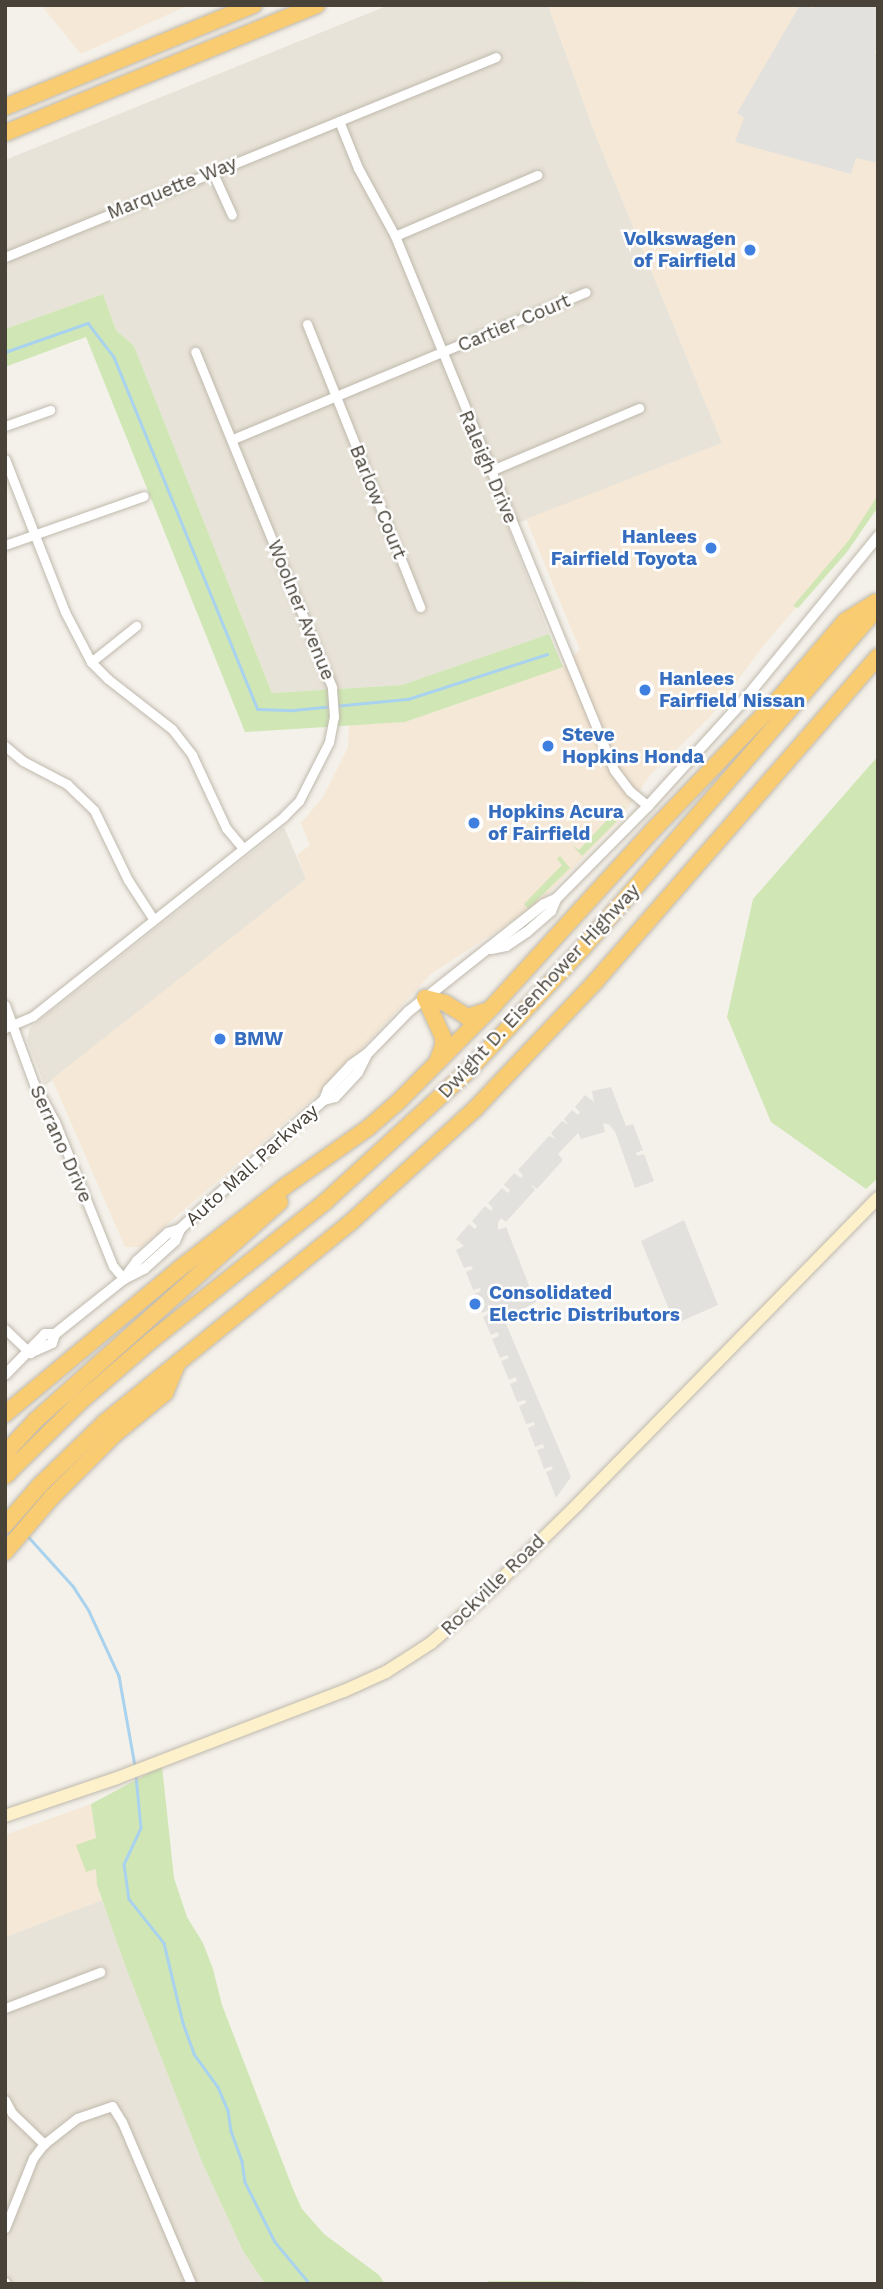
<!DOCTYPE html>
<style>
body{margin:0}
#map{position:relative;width:883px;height:2289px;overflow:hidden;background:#f4f1ea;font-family:"Work Sans",sans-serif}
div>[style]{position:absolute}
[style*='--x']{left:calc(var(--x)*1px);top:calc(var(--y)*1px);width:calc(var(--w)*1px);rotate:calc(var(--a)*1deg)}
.residential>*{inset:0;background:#e8e3d8}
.commercial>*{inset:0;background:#f5e8d6}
.green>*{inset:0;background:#d0e7b5}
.parking>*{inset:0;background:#e3e1de}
.stream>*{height:2.5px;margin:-1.25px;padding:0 1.25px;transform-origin:1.25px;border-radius:1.25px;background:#a9d2ee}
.roads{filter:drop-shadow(0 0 2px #c0b9ad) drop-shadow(0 0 2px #c0b9ad)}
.minor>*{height:9px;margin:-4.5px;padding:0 4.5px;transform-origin:4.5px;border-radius:4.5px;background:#fff}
.tertiary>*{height:10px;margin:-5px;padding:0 5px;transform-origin:5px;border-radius:5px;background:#fff}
.secondary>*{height:12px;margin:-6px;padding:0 6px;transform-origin:6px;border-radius:6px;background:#fdf1cc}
.motorway>*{height:16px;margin:-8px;padding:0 8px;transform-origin:8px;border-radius:8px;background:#f9cc71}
.dots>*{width:19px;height:19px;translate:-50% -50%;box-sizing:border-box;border:4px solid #fff;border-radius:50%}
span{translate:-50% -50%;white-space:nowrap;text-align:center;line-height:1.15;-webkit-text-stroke:5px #fff;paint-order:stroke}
.street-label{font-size:19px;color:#484238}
.shop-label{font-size:19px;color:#366cbe;font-weight:700}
.right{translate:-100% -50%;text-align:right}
.left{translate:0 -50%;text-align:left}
.frame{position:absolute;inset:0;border:7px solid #484238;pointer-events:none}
</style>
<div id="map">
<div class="residential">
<div style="clip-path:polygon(389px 5px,548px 5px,596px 136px,722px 443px,508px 527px,549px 634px,402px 685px,272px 693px,134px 346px,116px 330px,103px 294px,5px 329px,5px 160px)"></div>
<div style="clip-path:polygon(284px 827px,306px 879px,45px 1086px,27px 1040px,30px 1028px)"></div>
<div style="clip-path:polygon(102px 1900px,202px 2162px,243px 2251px,265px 2284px,5px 2284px,5px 1937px)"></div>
</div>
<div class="commercial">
<div style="clip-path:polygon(41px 5px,189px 5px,81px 54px)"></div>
<div style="clip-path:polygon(548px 5px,878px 5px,878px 500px,828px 570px,764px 645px,711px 716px,650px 775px,620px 820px,538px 904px,431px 974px,326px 1087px,141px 1247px,125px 1247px,52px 1079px,306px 879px,297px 855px,310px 845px,301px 823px,323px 797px,348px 747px,349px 725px,405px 722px,562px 667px,580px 650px,526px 519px,722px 443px,596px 136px)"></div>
<div style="clip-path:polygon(91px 1804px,96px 1838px,97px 1885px,102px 1900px,5px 1937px,5px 1835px)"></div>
</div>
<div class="green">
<div style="clip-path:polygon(103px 294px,116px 330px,134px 346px,272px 693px,402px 685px,549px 634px,563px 667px,405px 722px,245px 732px,86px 337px,5px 367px,5px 329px)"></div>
<div style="clip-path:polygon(876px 498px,878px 507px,847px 552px,798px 608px,793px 606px,849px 540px)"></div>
<div style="clip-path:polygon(878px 756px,878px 1178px,866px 1189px,771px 1122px,727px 1017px,753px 899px)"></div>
<div style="clip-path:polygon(620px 806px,625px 807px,621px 817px,582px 856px,572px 845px,579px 850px)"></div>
<div style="clip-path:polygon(560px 856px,570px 868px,528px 909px,524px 904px,562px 865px,557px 859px)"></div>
<div style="clip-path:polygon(162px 1766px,174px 1878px,187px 1917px,203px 1943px,213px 1969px,222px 2005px,293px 2189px,302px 2209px,324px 2234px,379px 2275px,385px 2284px,265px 2284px,243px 2251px,202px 2162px,125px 1965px,97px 1885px,96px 1869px,86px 1872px,76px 1845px,96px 1838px,91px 1804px)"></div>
<div style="clip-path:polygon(489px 2281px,564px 2281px,669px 2284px,483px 2284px)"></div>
</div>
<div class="parking">
<div style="clip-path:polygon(800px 5px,813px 8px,815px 5px,878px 5px,878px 45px,874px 52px,878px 54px,878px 163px,856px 158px,851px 174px,735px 142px,744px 118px,737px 113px)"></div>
<div style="clip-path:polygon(611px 1087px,626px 1126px,633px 1124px,643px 1150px,636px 1153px,637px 1156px,644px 1154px,654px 1181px,635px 1188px,616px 1134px,610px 1125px,603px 1123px,605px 1132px,581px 1139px,578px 1133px,558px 1154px,563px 1160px,537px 1189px,531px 1184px,535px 1190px,506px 1222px,501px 1218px,498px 1223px,498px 1230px,506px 1227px,530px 1288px,523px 1293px,532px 1291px,536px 1302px,504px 1319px,571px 1477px,556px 1498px,546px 1472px,553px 1469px,551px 1466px,544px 1469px,537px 1450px,544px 1448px,543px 1444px,535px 1447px,528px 1428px,535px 1425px,534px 1422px,526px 1424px,519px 1406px,526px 1403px,525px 1400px,517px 1402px,510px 1384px,517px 1381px,516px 1377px,509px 1380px,501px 1361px,509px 1358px,507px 1355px,500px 1358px,492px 1339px,499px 1336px,498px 1332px,491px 1335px,483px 1317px,490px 1313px,489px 1310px,482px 1313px,474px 1294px,481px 1291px,480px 1288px,473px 1290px,466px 1272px,473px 1269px,471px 1266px,464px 1268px,456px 1250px,464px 1246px,456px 1239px,469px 1224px,475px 1229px,477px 1226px,472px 1221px,485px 1206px,491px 1211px,493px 1208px,488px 1203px,502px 1188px,508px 1193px,510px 1190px,504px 1185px,514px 1173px,521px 1178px,523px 1175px,518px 1170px,549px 1136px,556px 1139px,551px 1133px,562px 1121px,569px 1125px,564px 1119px,572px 1110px,578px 1115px,580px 1112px,575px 1107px,585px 1095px,594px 1102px,592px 1091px)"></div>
<div style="clip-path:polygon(684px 1220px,718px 1305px,675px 1324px,641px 1241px)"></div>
</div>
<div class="stream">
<div style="--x:5;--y:352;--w:88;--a:-19.3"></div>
<div style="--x:88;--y:323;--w:43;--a:52.6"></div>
<div style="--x:114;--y:357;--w:380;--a:67.8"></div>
<div style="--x:258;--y:709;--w:35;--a:2"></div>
<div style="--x:293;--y:710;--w:116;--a:-5.5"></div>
<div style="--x:408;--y:699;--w:146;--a:-17.9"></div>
<div style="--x:26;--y:1534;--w:70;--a:47.9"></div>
<div style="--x:73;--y:1586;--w:30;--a:57"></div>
<div style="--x:89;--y:1611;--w:72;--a:65.2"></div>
<div style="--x:119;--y:1676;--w:91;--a:79.9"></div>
<div style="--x:136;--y:1776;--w:52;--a:84.5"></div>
<div style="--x:141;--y:1828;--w:40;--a:115"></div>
<div style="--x:124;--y:1864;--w:35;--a:82"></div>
<div style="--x:129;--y:1899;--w:56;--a:51.5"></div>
<div style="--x:164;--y:1943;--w:82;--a:76.6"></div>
<div style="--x:183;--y:2023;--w:33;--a:70"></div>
<div style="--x:194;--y:2054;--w:41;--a:54"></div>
<div style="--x:218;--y:2087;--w:25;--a:67"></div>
<div style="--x:228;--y:2110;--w:21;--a:82"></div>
<div style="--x:231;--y:2131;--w:32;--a:70"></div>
<div style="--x:242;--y:2161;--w:21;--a:82"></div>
<div style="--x:245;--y:2182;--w:67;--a:63.4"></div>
<div style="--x:275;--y:2242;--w:55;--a:50.2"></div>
</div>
<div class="roads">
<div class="minor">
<div style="--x:339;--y:121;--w:51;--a:68"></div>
<div style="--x:358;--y:168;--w:77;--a:61.4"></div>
<div style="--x:395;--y:236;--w:577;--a:67.7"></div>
<div style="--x:614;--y:770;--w:26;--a:53"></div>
<div style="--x:630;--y:791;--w:23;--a:40"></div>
<div style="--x:212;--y:171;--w:48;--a:65.6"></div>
<div style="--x:395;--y:236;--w:155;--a:-23.2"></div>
<div style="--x:5;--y:257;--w:530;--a:-22.16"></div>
<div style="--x:307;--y:324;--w:305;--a:68.2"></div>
<div style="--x:5;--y:426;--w:48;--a:-19.6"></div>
<div style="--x:233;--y:439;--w:382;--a:-22.6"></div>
<div style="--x:5;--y:459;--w:164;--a:68.6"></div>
<div style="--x:65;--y:612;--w:56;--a:62.5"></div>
<div style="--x:91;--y:662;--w:24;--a:45"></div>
<div style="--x:108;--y:679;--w:81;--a:38"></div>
<div style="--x:172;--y:729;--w:33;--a:52"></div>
<div style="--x:192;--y:755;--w:81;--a:65"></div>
<div style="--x:226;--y:828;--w:25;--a:50"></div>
<div style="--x:490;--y:471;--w:162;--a:-22.9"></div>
<div style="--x:5;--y:545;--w:147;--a:-19.4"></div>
<div style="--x:91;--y:662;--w:58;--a:-38.7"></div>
<div style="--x:5;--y:746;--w:23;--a:40"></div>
<div style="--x:23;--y:761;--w:50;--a:27.6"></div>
<div style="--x:67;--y:784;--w:37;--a:44"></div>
<div style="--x:94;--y:810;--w:78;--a:64.1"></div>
<div style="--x:128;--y:880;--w:44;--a:57"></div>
<div style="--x:5;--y:1005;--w:84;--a:69.8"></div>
<div style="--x:34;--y:1084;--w:43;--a:61.1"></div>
<div style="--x:55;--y:1122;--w:155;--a:68.1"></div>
<div style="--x:113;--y:1266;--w:17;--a:50"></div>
<div style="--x:5;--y:1028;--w:30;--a:-23"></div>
<div style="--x:33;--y:1016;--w:321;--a:-38.5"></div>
<div style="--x:284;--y:816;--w:21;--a:-45"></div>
<div style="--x:299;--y:801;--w:66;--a:-63"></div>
<div style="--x:329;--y:742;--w:25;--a:-79"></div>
<div style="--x:334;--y:717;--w:30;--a:-94"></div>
<div style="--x:332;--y:687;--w:362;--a:-112.2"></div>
<div style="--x:5;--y:1329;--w:35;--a:44"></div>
<div style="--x:5;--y:2008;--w:102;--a:-20.8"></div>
<div style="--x:5;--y:2100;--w:15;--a:62"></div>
<div style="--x:12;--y:2113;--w:45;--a:44.1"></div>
<div style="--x:5;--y:2228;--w:75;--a:-68.2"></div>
<div style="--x:33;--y:2158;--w:18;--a:-52"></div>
<div style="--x:44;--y:2144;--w:42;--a:-38.2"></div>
<div style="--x:77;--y:2118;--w:37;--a:-19"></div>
<div style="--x:112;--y:2106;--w:19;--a:58"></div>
<div style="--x:122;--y:2122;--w:176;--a:66.9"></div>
<div style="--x:5;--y:2282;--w:2;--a:63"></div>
</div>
<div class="tertiary">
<div style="--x:491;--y:949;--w:15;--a:-11"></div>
<div style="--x:506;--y:946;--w:25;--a:-34"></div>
<div style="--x:527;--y:932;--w:32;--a:-41"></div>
<div style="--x:551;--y:911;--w:13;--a:-67"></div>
<div style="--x:324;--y:1100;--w:11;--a:-68"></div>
<div style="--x:328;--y:1090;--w:34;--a:-47"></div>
<div style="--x:351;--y:1065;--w:19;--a:-35"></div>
<div style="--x:367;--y:1054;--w:60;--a:-45.7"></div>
<div style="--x:409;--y:1011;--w:172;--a:-38.4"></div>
<div style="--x:544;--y:904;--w:13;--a:-23"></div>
<div style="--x:556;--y:899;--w:131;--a:-45.3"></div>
<div style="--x:648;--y:806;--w:143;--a:-47.8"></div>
<div style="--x:744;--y:700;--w:212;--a:-50.7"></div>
<div style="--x:124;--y:1279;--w:22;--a:-54"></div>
<div style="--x:137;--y:1261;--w:42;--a:-42.1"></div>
<div style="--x:168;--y:1233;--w:13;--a:-18"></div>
<div style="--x:180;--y:1229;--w:193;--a:-41.9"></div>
<div style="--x:324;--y:1100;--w:11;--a:-15"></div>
<div style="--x:335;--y:1097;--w:34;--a:-47"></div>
<div style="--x:358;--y:1072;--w:18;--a:-63"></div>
<div style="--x:30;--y:1353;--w:24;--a:-24"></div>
<div style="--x:52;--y:1343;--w:9;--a:-72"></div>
<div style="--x:5;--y:1375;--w:57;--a:-45.7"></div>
<div style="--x:45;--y:1334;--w:10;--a:0"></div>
<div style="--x:55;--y:1334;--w:88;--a:-38.6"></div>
<div style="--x:124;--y:1279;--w:22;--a:-27"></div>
<div style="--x:144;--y:1269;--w:42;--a:-42.1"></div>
<div style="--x:175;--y:1241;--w:13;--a:-67"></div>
</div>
<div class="secondary">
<div style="--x:5;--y:1816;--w:118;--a:-18.7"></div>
<div style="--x:117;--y:1778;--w:243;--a:-21"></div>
<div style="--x:344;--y:1691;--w:46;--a:-24.3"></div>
<div style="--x:386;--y:1672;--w:54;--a:-32.8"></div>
<div style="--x:431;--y:1643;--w:61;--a:-41"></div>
<div style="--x:477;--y:1603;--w:140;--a:-44.4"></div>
<div style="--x:577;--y:1505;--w:430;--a:-45.6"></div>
</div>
<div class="motorway">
<div style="--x:5;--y:107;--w:269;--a:-22.3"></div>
<div style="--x:5;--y:133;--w:337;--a:-22.3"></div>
<div style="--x:425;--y:998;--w:21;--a:14"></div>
<div style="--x:445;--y:1003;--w:26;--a:32"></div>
<div style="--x:467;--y:1017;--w:19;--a:-18"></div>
<div style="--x:425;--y:998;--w:43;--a:65.2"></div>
<div style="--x:443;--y:1037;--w:9;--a:90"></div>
<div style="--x:443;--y:1046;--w:15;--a:110"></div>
<div style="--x:5;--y:1414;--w:226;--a:-39.8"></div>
<div style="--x:179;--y:1269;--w:137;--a:-37.9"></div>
<div style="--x:287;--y:1185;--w:99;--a:-35.1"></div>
<div style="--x:368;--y:1128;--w:40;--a:-41"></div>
<div style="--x:398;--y:1102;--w:134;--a:-45.3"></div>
<div style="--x:492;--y:1007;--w:244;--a:-47.7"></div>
<div style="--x:656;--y:827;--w:172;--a:-46.2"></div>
<div style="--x:775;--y:703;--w:108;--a:-49.5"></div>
<div style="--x:845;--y:621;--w:36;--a:-32"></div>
<div style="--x:8;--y:1474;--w:23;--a:-92"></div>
<div style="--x:7;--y:1451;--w:42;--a:-46.9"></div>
<div style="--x:36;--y:1420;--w:327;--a:-41.8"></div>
<div style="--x:5;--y:1476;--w:104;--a:-44.6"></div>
<div style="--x:79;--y:1403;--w:96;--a:-40.8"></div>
<div style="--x:152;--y:1340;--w:221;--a:-38.6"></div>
<div style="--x:325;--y:1202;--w:195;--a:-42.5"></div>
<div style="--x:469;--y:1070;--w:166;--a:-47"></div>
<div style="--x:582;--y:949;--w:452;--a:-49.1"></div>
<div style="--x:5;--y:1525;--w:53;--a:-48.8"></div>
<div style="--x:40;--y:1485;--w:91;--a:-44.1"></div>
<div style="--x:105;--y:1422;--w:316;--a:-39.1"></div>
<div style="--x:350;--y:1223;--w:169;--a:-42.4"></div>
<div style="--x:475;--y:1109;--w:175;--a:-46.6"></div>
<div style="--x:595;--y:982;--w:431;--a:-49"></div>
<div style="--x:5;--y:1552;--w:72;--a:-49.5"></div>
<div style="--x:52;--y:1497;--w:89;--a:-45"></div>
<div style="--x:115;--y:1434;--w:65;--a:-39.4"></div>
<div style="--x:165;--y:1393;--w:30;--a:-67"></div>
</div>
</div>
<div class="dots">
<div style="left:750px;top:250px;background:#3f7fe0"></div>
<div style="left:711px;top:548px;background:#3f7fe0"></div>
<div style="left:645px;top:690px;background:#3f7fe0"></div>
<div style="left:548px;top:746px;background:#3f7fe0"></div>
<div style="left:474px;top:823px;background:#3f7fe0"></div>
<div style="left:220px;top:1039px;background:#3f7fe0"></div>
<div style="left:475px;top:1304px;background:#3f7fe0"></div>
</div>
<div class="street-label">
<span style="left:172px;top:188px;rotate:-22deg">Marquette Way</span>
<span style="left:514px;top:323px;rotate:-23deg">Cartier Court</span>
<span style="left:488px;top:467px;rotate:67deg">Raleigh Drive</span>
<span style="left:378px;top:502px;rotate:68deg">Barlow Court</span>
<span style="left:301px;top:610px;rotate:68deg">Woolner Avenue</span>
<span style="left:539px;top:991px;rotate:-47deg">Dwight D. Eisenhower Highway</span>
<span style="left:61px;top:1144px;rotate:66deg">Serrano Drive</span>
<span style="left:252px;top:1165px;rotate:-42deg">Auto Mall Parkway</span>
<span style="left:493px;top:1585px;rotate:-44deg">Rockville Road</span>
</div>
<div class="shop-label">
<span class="right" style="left:736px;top:250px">Volkswagen<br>of Fairfield</span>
<span class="right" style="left:697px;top:548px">Hanlees<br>Fairfield Toyota</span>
<span class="left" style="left:659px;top:690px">Hanlees<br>Fairfield Nissan</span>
<span class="left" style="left:562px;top:746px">Steve<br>Hopkins Honda</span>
<span class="left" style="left:488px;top:823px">Hopkins Acura<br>of Fairfield</span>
<span class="left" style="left:234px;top:1039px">BMW</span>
<span class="left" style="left:489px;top:1304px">Consolidated<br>Electric Distributors</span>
</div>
<div class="frame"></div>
</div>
